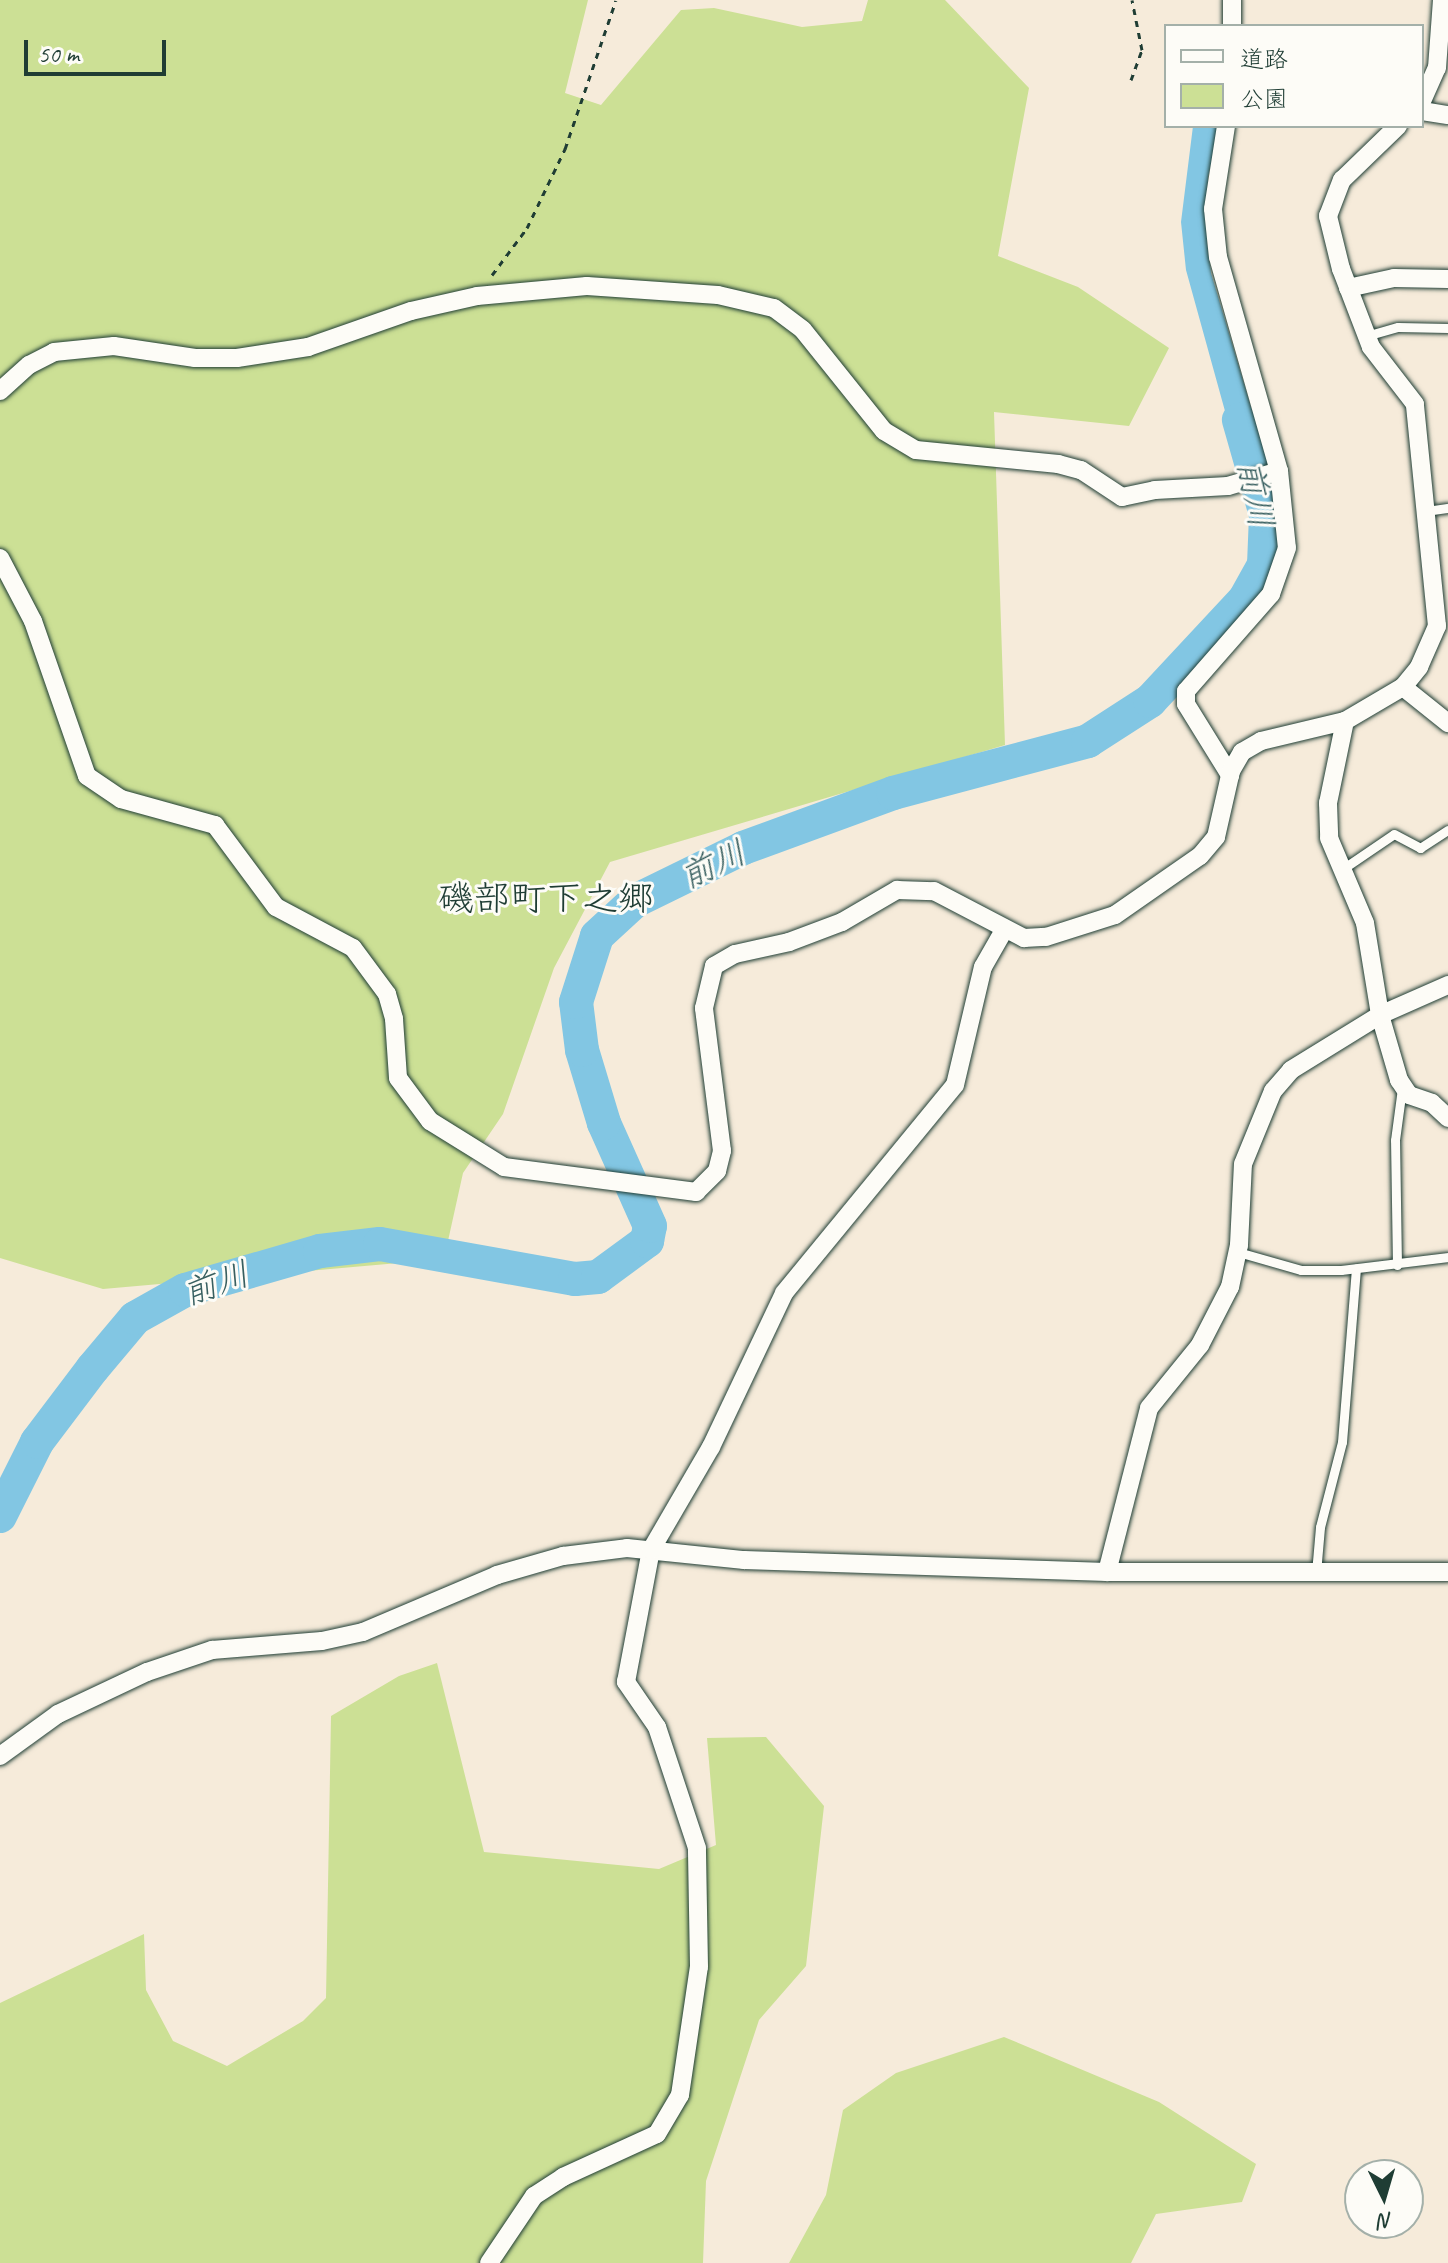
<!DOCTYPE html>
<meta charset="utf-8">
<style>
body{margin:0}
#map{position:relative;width:1448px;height:2263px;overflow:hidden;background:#f6ebda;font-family:Caveat,"Klee One",sans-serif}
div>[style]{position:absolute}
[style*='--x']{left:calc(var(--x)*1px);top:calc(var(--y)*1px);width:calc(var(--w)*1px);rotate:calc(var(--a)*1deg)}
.green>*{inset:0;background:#cce095}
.water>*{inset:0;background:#82c6e3}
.river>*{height:34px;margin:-17px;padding:0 17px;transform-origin:17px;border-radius:17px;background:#82c6e3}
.path>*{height:3px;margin-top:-1.5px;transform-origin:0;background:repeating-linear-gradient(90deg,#1f3d34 0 6px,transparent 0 12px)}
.roads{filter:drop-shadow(0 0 2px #1f3d34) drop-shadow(0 0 2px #1f3d34)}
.service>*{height:9px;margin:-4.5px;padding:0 4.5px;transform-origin:4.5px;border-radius:4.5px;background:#fdfcf7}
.minor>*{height:18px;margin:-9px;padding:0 9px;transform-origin:9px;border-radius:9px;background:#fdfcf7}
span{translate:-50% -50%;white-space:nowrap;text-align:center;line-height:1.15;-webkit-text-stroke:6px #fdfcf7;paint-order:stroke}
.water-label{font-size:34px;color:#385f60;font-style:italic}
.quarter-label{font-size:36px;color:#1f3d34}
.legend{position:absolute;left:1164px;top:24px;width:260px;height:104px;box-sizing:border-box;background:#fdfcf7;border:2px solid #a4b0a9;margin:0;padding:10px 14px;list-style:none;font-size:24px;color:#1f3d34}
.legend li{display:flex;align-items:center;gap:16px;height:40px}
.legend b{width:40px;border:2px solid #a4b0a9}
.north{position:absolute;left:1344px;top:2159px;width:80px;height:80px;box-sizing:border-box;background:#fdfcf7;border:2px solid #a4b0a9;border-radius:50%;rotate:175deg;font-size:22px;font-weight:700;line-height:32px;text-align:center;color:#1f3d34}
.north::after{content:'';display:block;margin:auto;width:28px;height:36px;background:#1f3d34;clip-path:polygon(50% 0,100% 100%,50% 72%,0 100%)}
.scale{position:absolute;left:24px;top:40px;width:142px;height:36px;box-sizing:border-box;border:4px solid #1f3d34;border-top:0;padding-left:10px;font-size:24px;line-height:28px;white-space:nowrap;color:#1f3d34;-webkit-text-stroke:6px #fdfcf7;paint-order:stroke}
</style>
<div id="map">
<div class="green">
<div style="clip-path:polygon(0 0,588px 0,565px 93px,601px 105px,681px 10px,714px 8px,802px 27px,862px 21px,868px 0,945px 0,1029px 88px,998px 256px,1078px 287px,1169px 348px,1129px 426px,994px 412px,1005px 745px,610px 862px,554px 968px,503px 1114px,463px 1173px,444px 1259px,103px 1289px,0 1258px)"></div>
<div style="clip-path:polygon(437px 1663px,484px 1852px,659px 1869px,716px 1845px,707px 1738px,766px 1737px,824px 1806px,806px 1966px,759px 2020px,706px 2181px,703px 2263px,0 2263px,0 2003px,144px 1934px,146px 1990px,173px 2041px,227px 2066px,303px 2021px,326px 1998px,331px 1716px,399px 1676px)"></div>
<div style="clip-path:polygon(1004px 2037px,1159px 2102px,1256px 2164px,1242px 2202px,1156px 2214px,1131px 2263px,789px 2263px,826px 2195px,843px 2110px,896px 2073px)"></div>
</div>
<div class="water">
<div style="clip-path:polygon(1193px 126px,1220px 126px,1208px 177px,1207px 240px,1211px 273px,1267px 461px,1241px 469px,1186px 270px,1181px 222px)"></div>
</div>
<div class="river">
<div style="--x:0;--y:1516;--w:83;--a:-63.4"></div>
<div style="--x:37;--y:1442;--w:93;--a:-52.9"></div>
<div style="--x:93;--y:1368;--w:65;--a:-50"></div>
<div style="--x:135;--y:1318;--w:57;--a:-29.2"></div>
<div style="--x:185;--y:1290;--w:141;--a:-16.1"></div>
<div style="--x:320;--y:1251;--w:60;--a:-6.7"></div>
<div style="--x:380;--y:1244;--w:198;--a:10.2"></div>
<div style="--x:575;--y:1279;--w:23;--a:-5"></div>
<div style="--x:598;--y:1277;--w:61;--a:-36.3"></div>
<div style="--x:647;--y:1241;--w:15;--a:-79"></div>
<div style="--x:650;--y:1226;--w:113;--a:-114.1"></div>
<div style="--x:604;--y:1123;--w:76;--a:-106.8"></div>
<div style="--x:582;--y:1050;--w:48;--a:-97.1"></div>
<div style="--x:576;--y:1002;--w:69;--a:-72.3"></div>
<div style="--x:597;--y:936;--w:52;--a:-42.6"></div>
<div style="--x:635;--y:901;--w:120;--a:-26.1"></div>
<div style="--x:743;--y:848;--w:160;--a:-20.1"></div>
<div style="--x:893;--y:793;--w:202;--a:-14.9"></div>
<div style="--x:1088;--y:741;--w:74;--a:-32.8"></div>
<div style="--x:1150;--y:701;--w:139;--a:-47"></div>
<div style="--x:1245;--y:599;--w:39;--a:-61"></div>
<div style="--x:1264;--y:565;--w:50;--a:-87.7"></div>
<div style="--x:1266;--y:515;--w:99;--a:-105.9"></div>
</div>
<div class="path">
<div style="--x:1131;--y:80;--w:32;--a:-70"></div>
<div style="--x:1142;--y:50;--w:51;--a:-101.3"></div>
<div style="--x:492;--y:275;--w:59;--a:-53.3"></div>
<div style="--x:527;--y:228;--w:88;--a:-64.3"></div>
<div style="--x:565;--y:149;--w:157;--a:-71.1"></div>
</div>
<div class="roads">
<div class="service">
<div style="--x:1366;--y:336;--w:33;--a:-16"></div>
<div style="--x:1398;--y:327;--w:50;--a:1.1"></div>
<div style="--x:1426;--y:511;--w:22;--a:-8"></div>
<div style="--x:1344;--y:868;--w:60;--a:-34.2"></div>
<div style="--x:1394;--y:834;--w:30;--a:28"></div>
<div style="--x:1420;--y:848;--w:33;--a:-33"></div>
<div style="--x:1238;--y:1252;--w:66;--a:15.9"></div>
<div style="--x:1301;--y:1270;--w:40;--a:0"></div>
<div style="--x:1341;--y:1270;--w:108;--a:-6.9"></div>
<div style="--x:1397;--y:1265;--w:125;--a:-90.9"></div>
<div style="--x:1395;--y:1140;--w:52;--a:-82.3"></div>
<div style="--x:1316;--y:1573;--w:46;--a:-85"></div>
<div style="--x:1320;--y:1527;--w:88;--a:-75.5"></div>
<div style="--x:1342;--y:1442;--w:174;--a:-85.4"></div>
</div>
<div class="minor">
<div style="--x:1232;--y:0;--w:26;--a:90"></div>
<div style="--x:1422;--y:101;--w:36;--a:-66"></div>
<div style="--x:1437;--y:68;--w:68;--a:-85.8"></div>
<div style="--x:1422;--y:111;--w:26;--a:9"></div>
<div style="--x:1226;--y:126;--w:84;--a:98.9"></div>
<div style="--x:1213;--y:209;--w:48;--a:84.1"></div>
<div style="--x:1218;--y:257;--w:223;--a:74.1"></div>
<div style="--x:1279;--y:471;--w:77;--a:84.1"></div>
<div style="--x:1287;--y:548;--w:49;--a:109.2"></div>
<div style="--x:1271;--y:594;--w:129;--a:131.2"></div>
<div style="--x:1186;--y:691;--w:13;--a:90"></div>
<div style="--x:1186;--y:704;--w:84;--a:58.2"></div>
<div style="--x:1348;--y:288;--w:47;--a:-12.3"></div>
<div style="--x:1394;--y:278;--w:54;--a:1.1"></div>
<div style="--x:0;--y:391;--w:39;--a:-42"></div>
<div style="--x:29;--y:365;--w:28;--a:-27"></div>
<div style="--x:54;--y:352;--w:60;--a:-5.7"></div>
<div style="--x:114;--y:346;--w:82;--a:8.4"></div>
<div style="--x:195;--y:358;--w:42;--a:0"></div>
<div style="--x:237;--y:358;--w:72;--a:-8.8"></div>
<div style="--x:308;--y:347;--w:109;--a:-19.3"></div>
<div style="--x:411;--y:311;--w:68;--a:-12.8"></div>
<div style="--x:477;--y:296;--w:110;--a:-5.2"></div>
<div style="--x:587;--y:286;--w:131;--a:3.9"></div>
<div style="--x:718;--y:295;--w:57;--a:13.1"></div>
<div style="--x:774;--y:308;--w:36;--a:37"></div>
<div style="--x:803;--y:330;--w:129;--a:51.3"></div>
<div style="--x:884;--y:431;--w:37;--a:31"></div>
<div style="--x:916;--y:450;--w:143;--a:5.6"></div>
<div style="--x:1058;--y:464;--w:24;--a:15"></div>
<div style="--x:1081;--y:470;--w:49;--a:33.4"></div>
<div style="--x:1122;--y:497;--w:34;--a:-12"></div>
<div style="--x:1155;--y:490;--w:73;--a:-3.1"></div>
<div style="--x:1228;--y:486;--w:53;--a:-16.4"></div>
<div style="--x:0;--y:558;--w:71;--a:62.4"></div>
<div style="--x:33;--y:621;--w:164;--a:70.8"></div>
<div style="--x:87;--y:776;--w:41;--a:34.1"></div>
<div style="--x:121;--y:799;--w:98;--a:15.5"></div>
<div style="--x:215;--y:825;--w:102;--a:53.4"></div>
<div style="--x:276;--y:907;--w:87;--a:28"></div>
<div style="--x:353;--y:948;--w:57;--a:53.5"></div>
<div style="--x:387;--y:994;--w:26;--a:74"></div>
<div style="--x:394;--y:1019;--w:59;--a:86.1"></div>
<div style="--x:398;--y:1078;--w:54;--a:53.3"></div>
<div style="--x:430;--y:1121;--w:87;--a:31.9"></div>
<div style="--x:504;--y:1167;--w:194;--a:7.4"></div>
<div style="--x:696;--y:1192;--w:30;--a:-45"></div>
<div style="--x:717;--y:1171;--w:21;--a:-76"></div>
<div style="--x:722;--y:1151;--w:144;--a:-97.2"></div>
<div style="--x:704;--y:1008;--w:43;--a:-76.6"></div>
<div style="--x:714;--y:966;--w:24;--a:-30"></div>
<div style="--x:735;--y:954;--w:55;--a:-12.5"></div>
<div style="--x:789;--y:942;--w:57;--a:-20.7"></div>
<div style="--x:842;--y:922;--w:64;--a:-30.2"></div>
<div style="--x:897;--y:890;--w:37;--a:2"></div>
<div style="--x:934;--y:891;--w:102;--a:27.6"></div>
<div style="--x:1024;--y:938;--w:22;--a:-3"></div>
<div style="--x:1046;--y:937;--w:72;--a:-17.7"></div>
<div style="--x:1115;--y:915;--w:103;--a:-34.8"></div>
<div style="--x:1200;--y:856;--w:25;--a:-50"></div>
<div style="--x:1216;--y:837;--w:68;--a:-77.2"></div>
<div style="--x:1231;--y:771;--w:22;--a:-60"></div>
<div style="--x:1242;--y:752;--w:22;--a:-30"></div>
<div style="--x:1261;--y:741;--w:86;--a:-13.4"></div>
<div style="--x:1345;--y:721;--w:67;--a:-30.4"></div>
<div style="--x:1403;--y:687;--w:26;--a:-51"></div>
<div style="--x:1419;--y:667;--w:45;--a:-66.3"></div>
<div style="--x:1437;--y:626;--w:223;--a:-95.7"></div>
<div style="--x:1415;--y:404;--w:72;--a:-127.7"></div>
<div style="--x:1371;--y:347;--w:84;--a:-111"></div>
<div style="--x:1341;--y:269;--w:55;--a:-103.8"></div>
<div style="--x:1328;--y:216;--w:39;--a:-69"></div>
<div style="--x:1342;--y:180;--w:78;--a:-44"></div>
<div style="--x:1403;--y:687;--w:58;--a:38.7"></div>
<div style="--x:1345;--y:721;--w:84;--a:101.7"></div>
<div style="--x:1328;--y:803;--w:35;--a:88"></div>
<div style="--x:1329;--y:838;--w:92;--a:67"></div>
<div style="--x:1365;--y:923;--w:93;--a:80.7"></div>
<div style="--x:1380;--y:1015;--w:68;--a:73.7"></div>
<div style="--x:1399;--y:1080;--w:18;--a:56"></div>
<div style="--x:1409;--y:1095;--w:24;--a:19"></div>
<div style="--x:1432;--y:1103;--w:22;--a:43"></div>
<div style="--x:1107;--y:1572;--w:169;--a:-75.6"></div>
<div style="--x:1149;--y:1408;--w:81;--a:-51"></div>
<div style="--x:1200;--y:1345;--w:65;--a:-62.7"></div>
<div style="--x:1230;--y:1287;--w:43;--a:-77.9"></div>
<div style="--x:1239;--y:1245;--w:81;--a:-87.2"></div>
<div style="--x:1243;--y:1164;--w:79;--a:-67.7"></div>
<div style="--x:1273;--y:1091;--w:28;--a:-49"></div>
<div style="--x:1291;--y:1070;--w:105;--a:-31.7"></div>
<div style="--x:1380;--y:1015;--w:74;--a:-23.8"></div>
<div style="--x:0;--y:1756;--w:72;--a:-35.9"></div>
<div style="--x:58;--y:1714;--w:98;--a:-25.3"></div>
<div style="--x:147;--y:1672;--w:69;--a:-18.7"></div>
<div style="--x:212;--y:1650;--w:110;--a:-4.7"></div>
<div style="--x:322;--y:1641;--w:42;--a:-12.4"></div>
<div style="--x:363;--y:1632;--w:146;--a:-23"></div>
<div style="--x:497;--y:1575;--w:69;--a:-16.1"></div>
<div style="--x:563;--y:1556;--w:64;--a:-7.1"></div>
<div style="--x:627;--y:1548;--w:118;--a:5.9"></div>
<div style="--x:744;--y:1560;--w:363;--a:1.9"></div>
<div style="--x:1107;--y:1572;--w:341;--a:0"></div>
<div style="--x:489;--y:2263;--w:81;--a:-56.1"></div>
<div style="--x:534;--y:2196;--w:35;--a:-33"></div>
<div style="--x:563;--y:2177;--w:103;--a:-24.6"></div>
<div style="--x:657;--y:2134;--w:45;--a:-59.5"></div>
<div style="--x:680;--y:2095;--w:129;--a:-81.6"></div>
<div style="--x:699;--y:1967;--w:119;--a:-91"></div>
<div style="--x:697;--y:1848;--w:127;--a:-108.3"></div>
<div style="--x:657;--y:1727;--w:55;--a:-124.6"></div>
<div style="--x:626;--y:1682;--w:134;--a:-79.3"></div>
<div style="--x:651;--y:1550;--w:119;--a:-59.8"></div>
<div style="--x:711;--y:1447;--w:170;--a:-64.6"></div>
<div style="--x:784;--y:1293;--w:269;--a:-50.6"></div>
<div style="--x:955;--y:1085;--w:121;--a:-76.7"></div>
<div style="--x:983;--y:967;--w:40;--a:-60.3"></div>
</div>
</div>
<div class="water-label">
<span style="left:1256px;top:494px;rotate:79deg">前川</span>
<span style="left:713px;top:864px;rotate:-25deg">前川</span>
<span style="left:216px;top:1283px;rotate:-19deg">前川</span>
</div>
<div class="quarter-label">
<span style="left:546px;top:899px">磯部町下之郷</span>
</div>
<ul class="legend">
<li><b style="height:10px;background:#fdfcf7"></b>道路</li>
<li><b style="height:22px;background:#cce095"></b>公園</li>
</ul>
<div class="north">N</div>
<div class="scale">50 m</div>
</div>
